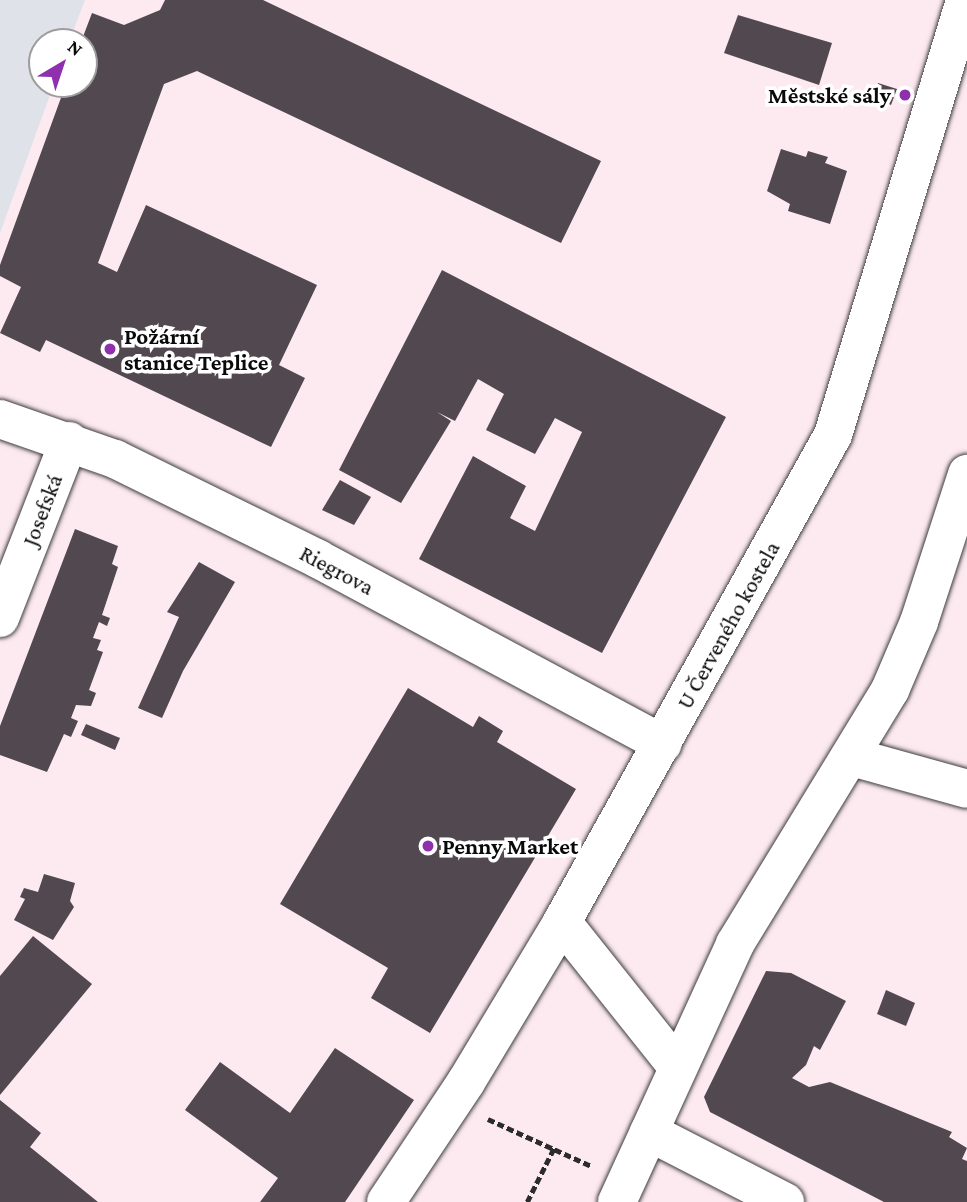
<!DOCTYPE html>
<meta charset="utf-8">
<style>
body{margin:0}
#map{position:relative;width:967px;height:1202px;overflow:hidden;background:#fdeaf1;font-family:"Crimson Pro",serif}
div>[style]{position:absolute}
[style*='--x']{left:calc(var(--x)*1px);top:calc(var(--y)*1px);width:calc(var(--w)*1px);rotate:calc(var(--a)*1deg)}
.industrial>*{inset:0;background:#dfe2e9}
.building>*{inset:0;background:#524850}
.path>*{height:4.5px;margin-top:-2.25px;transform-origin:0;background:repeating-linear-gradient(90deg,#2c2c2c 0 7px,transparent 0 10.5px)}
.roads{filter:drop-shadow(0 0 2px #3d3d3d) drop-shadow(0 0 2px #3d3d3d)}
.street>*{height:38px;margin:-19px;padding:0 19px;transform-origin:19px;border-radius:19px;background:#fff}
.dots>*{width:19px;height:19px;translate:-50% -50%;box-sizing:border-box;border:4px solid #fff;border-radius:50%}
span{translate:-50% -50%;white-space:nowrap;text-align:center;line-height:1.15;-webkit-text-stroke:7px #fff;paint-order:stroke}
.poi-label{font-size:23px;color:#0a0a0a;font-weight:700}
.right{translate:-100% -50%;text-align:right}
.left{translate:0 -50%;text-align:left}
.street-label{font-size:23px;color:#0a0a0a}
.north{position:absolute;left:28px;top:28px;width:70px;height:70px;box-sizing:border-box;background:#fff;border:2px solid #9d9d9d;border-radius:50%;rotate:39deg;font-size:19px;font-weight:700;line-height:28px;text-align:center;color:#0a0a0a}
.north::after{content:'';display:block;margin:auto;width:24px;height:32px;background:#8f30ad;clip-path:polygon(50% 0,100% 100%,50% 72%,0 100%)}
</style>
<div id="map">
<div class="industrial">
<div style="clip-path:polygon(0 0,85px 0,69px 42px,42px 42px,42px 84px,54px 84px,0 233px)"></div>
</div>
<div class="building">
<div style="clip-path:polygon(165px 0,263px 0,601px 161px,561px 243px,197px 71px,164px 84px,98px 263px,117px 272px,146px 205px,317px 285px,279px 365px,305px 378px,271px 447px,46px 340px,40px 352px,0 333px,21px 287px,0 276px,0 265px,66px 84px,84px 84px,81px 42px,92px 13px,124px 25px,160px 10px)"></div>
<div style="clip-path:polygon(738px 15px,832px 43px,819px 85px,724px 53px)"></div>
<div style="clip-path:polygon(878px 83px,897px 89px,891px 105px,874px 97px)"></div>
<div style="clip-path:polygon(781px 149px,806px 157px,808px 151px,828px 157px,825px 163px,847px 171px,830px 224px,788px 211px,790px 204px,767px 191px)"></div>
<div style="clip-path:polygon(442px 270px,726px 417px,602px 653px,419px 559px,473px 456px,526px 486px,510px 518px,535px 531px,582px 432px,555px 418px,535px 454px,486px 430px,504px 394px,478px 379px,455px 421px,437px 412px,451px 421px,401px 503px,339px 470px)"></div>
<div style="clip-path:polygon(340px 480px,371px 497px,354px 525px,322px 510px)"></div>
<div style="clip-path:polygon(75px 529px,118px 546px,112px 564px,118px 567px,102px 615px,110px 618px,107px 626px,99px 622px,93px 638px,101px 640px,97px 650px,103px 652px,89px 690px,96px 693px,91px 706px,76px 705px,71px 718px,78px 721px,71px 737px,64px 734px,47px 772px,0 755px,0 726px)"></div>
<div style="clip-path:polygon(199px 562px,235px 582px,183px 671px,162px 718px,138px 708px,179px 617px,167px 612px)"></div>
<div style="clip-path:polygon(408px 688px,473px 727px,479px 716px,503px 731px,497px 742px,576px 789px,430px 1033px,371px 998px,388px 968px,280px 904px)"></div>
<div style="clip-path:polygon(86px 724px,120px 738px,115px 750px,81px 735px)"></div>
<div style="clip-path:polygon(44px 874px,75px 883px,70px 901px,74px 907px,53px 940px,14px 920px,25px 899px,20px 897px,24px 888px,38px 892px)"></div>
<div style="clip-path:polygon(33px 936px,92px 984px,0 1095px,0 976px)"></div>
<div style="clip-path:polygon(766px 971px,791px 973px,846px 1001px,820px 1050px,814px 1046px,806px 1065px,792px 1078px,809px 1087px,830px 1082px,952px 1132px,949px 1137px,967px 1148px,962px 1159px,967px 1161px,967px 1202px,884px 1202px,710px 1112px,704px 1097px)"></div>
<div style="clip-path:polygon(886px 990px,915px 1003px,906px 1026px,877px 1014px)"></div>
<div style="clip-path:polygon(335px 1048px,414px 1100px,345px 1202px,260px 1202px,278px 1178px,185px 1110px,220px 1062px,290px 1113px)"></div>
<div style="clip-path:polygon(0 1100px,41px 1133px,30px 1147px,98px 1202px,0 1202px)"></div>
</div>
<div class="path">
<div style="--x:488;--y:1119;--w:113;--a:24.5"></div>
<div style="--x:527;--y:1202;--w:60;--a:-63.4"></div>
</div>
<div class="roads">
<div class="street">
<div style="--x:0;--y:419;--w:122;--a:19.2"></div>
<div style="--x:115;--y:459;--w:226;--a:26.2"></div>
<div style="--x:318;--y:559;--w:391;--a:28.2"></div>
<div style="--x:0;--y:618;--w:190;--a:-68.7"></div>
<div style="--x:852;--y:757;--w:119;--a:15.5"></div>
<div style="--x:562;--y:922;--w:186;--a:51.5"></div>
<div style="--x:649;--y:1132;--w:153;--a:27.2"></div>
<div style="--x:386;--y:1202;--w:144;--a:-56.3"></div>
<div style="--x:466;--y:1082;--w:187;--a:-59"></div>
<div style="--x:562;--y:922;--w:557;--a:-60.91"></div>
<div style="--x:833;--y:435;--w:455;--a:-73.1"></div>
<div style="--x:617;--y:1202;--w:284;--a:-65.4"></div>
<div style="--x:735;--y:944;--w:298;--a:-58.6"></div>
<div style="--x:890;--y:690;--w:74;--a:-66.9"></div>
<div style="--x:919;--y:622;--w:156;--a:-72"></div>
</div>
</div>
<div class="dots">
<div style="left:905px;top:95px;background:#8f30ad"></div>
<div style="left:110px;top:349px;background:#8f30ad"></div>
<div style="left:428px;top:846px;background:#8f30ad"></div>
</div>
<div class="poi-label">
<span class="right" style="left:891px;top:95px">Městské sály</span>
<span class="left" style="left:124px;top:349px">Požární<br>stanice Teplice</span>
<span class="left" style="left:442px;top:846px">Penny Market</span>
</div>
<div class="street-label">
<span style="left:42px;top:510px;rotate:-69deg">Josefská</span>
<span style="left:337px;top:570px;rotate:28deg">Riegrova</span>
<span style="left:728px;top:625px;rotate:-61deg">U Červeného kostela</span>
</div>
<div class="north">N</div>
</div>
